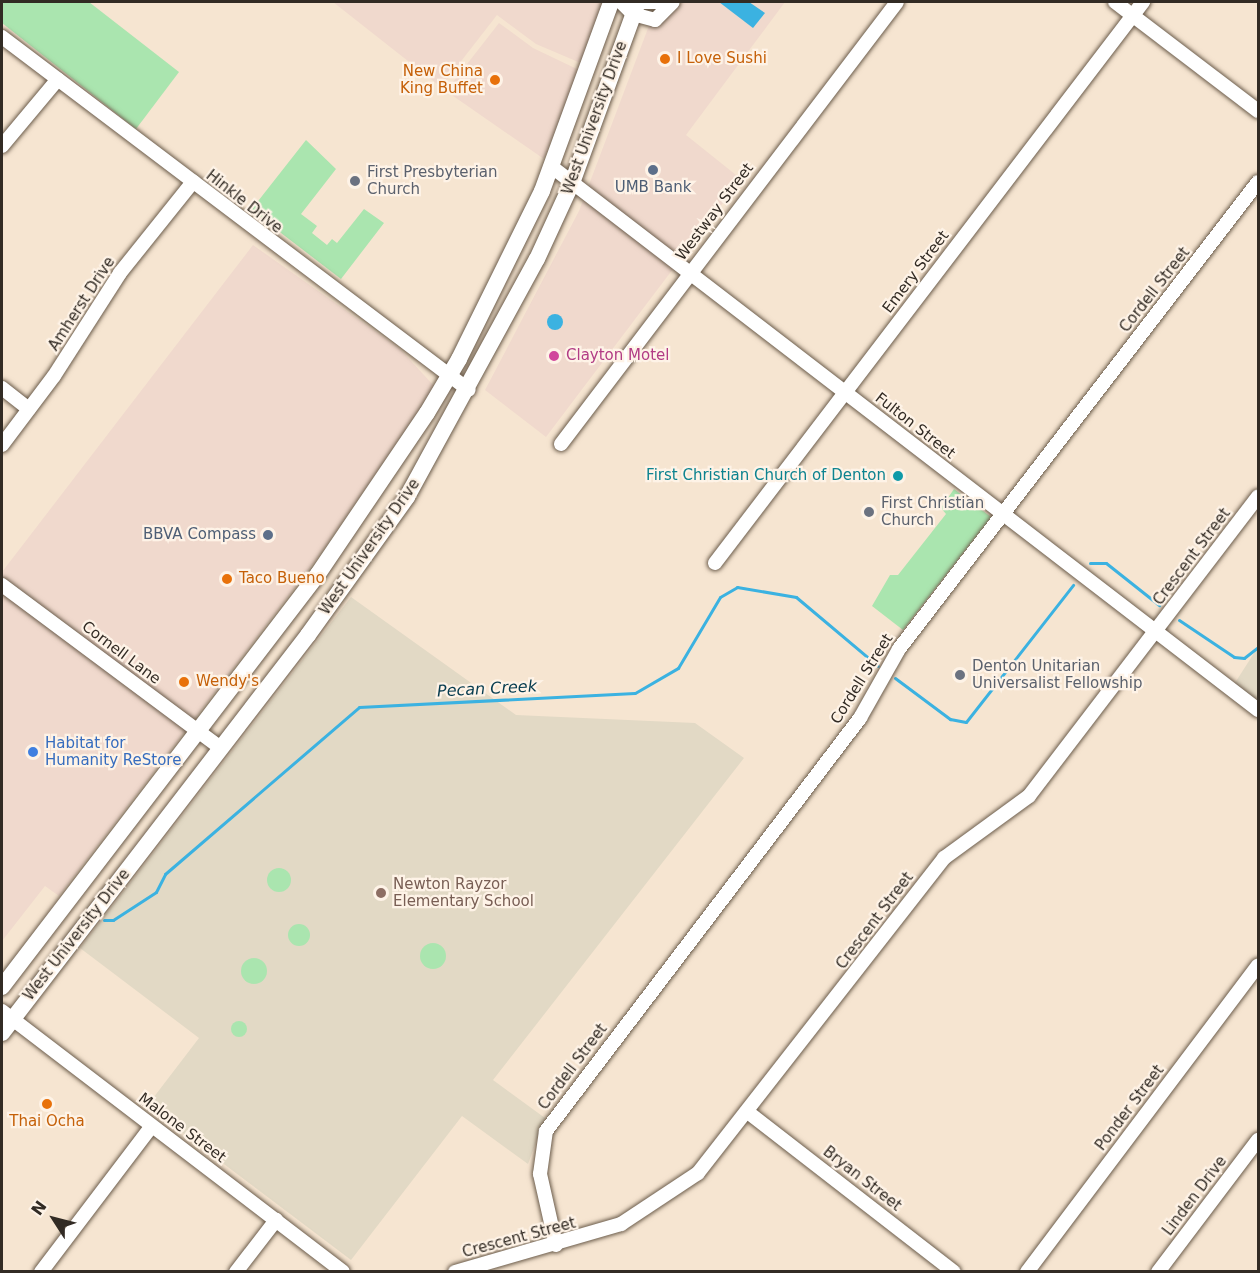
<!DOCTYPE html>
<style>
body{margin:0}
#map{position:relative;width:1260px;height:1273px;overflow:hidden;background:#f6e5d1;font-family:"DejaVu Sans",sans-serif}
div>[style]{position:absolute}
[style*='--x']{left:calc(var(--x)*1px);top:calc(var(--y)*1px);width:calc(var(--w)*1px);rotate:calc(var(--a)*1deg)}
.commercial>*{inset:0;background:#f0d9cd}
.education>*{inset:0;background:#e2d9c5}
.green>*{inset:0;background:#aae5af}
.round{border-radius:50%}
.water>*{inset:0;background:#3bb2e1}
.stream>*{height:3px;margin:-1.5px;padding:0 1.5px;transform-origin:1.5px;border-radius:1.5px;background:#3bb2e1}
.roads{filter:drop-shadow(0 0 2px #6b5c4b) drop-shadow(0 0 2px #6b5c4b)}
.minor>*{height:14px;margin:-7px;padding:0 7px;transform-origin:7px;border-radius:7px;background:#fff}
.major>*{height:16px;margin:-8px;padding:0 8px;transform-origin:8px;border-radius:8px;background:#fff}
.dots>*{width:16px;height:16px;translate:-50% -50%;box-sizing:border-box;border:3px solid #fef3e7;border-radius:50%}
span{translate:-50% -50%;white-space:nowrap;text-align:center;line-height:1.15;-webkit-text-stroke:4.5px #fef3e7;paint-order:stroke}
.food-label{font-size:15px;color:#c56008}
.left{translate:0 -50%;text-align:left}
.right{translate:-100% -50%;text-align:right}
.street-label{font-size:15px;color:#322b24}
.worship-label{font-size:15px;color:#5b616d}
.service-label{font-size:15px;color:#4e5e75}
.hotel-label{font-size:15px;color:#b23c85}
.culture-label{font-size:15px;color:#0d838f}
.shop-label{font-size:15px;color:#366cbe}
.education-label{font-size:15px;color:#785e54}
.water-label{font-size:16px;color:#063b4e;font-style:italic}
.frame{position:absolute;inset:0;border:3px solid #322b24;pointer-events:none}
.north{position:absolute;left:24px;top:1189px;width:60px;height:60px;-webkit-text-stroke:4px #fef3e7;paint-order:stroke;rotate:306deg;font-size:16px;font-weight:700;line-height:24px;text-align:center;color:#322b24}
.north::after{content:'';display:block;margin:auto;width:21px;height:27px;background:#322b24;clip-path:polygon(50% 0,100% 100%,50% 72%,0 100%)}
</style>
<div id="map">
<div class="commercial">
<div style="clip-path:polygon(333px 2px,605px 2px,583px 64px,536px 44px,497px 15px,441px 87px)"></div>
<div style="clip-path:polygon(680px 2px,785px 2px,686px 135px,741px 179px,546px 437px,485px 390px,579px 211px,650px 23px,667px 18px)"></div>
<div style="clip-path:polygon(499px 23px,533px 48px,579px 70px,544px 159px,446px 91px)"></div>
<div style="clip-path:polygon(253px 245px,399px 348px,435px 387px,319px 556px,59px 896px,45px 886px,2px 941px,2px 572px)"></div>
</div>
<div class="education">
<div style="clip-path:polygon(351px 597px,516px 715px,695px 723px,744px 758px,493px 1080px,545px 1118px,528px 1164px,462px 1116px,351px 1260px,147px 1106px,199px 1038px,80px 948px)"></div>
<div style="clip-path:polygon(1258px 647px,1258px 709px,1231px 689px)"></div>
</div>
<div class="green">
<div style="clip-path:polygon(2px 2px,89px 2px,179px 72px,136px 129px,2px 23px)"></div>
<div style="clip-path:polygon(306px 140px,336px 169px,301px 214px,317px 226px,312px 233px,327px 245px,332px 239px,337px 243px,364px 209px,384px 223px,341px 279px,251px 210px)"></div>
<div style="clip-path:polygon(954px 489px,991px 517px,903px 630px,872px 606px,890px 575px,898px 575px,946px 514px,941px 508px)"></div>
<div class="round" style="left:267px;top:868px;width:24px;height:24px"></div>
<div class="round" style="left:288px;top:924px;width:22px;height:22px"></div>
<div class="round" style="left:420px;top:943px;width:26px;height:26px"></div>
<div class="round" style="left:241px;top:958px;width:26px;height:26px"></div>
<div class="round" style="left:231px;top:1021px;width:16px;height:16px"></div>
</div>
<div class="water">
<div style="clip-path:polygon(719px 2px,749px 2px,765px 13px,753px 28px)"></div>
<div class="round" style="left:547px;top:314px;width:16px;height:16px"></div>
</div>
<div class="stream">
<div style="--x:1090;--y:563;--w:16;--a:0"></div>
<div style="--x:1106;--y:563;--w:68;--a:38.4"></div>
<div style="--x:1179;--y:620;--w:66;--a:33.9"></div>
<div style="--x:1234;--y:657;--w:10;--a:6"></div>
<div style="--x:1244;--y:658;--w:18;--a:-38"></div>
<div style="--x:895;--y:678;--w:69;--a:36.7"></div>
<div style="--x:950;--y:719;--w:16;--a:11"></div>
<div style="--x:966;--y:722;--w:174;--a:-52"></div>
<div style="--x:104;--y:920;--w:9;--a:0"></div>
<div style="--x:113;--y:920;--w:51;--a:-33.1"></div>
<div style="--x:156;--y:892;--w:20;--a:-63"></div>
<div style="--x:165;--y:874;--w:256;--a:-40.7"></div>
<div style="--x:359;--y:707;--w:276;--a:-2.9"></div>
<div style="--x:635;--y:693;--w:50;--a:-30.2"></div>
<div style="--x:678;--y:668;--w:82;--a:-59.4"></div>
<div style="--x:720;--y:597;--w:20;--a:-30"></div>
<div style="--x:737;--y:587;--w:60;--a:9.6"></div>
<div style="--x:796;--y:597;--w:107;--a:40.1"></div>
</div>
<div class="roads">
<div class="minor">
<div style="--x:621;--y:2;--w:17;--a:45"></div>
<div style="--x:633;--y:14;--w:23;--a:15"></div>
<div style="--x:655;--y:20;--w:25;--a:-45"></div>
<div style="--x:640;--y:2;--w:20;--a:0"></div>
<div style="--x:1115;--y:2;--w:180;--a:37.3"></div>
<div style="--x:2;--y:37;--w:585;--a:37.09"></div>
<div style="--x:2;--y:146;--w:87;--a:-50.1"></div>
<div style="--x:552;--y:167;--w:891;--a:37.56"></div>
<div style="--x:2;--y:388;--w:34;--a:38"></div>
<div style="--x:561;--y:444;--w:555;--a:-52.76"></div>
<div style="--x:2;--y:445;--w:86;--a:-53"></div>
<div style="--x:54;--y:376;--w:122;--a:-57.3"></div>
<div style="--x:120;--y:273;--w:117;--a:-51.3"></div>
<div style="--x:715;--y:563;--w:706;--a:-52.66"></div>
<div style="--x:2;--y:585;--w:273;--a:36.7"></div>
<div style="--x:2;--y:1011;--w:429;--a:37.4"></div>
<div style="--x:749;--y:1113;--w:259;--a:37.8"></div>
<div style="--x:556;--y:1245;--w:73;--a:-102.7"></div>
<div style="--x:540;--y:1174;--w:43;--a:-82.1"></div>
<div style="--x:546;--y:1131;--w:519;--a:-52.75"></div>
<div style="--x:860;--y:718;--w:79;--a:-60.5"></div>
<div style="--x:899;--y:649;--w:589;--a:-52.45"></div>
<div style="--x:41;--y:1272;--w:183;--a:-52.8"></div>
<div style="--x:236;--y:1272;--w:66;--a:-52.4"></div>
<div style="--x:455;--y:1272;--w:173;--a:-16.1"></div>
<div style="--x:621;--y:1224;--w:92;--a:-33.5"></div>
<div style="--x:698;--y:1173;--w:400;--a:-52"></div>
<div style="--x:944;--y:858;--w:105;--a:-36.1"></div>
<div style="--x:1029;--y:796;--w:377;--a:-52.6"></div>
<div style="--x:1027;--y:1272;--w:384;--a:-53"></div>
<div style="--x:1158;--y:1272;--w:166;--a:-52.9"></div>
</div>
<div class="major">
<div style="--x:2;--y:987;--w:520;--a:-52.58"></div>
<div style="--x:318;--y:574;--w:194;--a:-55.9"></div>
<div style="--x:427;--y:413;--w:63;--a:-59.3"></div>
<div style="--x:459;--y:359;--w:187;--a:-63.7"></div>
<div style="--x:542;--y:191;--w:201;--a:-69.9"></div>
<div style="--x:2;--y:1033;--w:502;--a:-52.45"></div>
<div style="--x:308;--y:635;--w:170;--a:-54.3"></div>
<div style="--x:407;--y:497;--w:271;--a:-61.4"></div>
<div style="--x:537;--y:259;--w:84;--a:-65.3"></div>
<div style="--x:572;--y:183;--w:193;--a:-70"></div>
</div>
</div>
<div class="dots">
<div style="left:665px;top:59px;background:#e8710a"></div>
<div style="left:495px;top:80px;background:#e8710a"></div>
<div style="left:653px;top:170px;background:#5c6f8a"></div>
<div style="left:355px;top:181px;background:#6b7280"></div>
<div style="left:554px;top:356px;background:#d1479c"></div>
<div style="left:898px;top:476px;background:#0f9aa8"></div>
<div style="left:869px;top:512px;background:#6b7280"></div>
<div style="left:268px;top:535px;background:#5c6f8a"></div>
<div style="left:227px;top:579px;background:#e8710a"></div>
<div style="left:960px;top:675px;background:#6b7280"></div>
<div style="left:184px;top:682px;background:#e8710a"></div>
<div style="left:33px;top:752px;background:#3f7fe0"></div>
<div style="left:381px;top:893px;background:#8d6e63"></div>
<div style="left:47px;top:1104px;background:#e8710a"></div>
</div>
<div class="food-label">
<span class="left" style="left:677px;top:59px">I Love Sushi</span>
<span class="right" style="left:483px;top:80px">New China<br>King Buffet</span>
<span class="left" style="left:239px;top:579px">Taco Bueno</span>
<span class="left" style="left:196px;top:682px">Wendy's</span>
<span style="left:47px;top:1122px">Thai Ocha</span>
</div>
<div class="street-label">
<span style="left:595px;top:118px;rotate:-70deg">West University Drive</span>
<span style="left:244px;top:202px;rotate:38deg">Hinkle Drive</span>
<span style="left:715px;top:212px;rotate:-53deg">Westway Street</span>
<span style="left:916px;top:272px;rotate:-53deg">Emery Street</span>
<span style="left:1155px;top:290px;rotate:-52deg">Cordell Street</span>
<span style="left:82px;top:304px;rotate:-57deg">Amherst Drive</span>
<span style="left:915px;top:426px;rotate:38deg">Fulton Street</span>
<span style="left:370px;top:547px;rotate:-55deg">West University Drive</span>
<span style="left:1192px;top:557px;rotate:-53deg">Crescent Street</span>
<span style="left:121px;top:653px;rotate:37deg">Cornell Lane</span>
<span style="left:862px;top:679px;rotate:-58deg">Cordell Street</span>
<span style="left:875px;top:921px;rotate:-53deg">Crescent Street</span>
<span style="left:77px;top:935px;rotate:-52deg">West University Drive</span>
<span style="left:573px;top:1067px;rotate:-53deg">Cordell Street</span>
<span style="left:1130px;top:1108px;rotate:-53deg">Ponder Street</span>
<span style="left:182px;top:1128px;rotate:37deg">Malone Street</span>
<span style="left:862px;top:1179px;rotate:38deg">Bryan Street</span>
<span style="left:1195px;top:1196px;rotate:-53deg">Linden Drive</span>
<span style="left:519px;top:1238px;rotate:-15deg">Crescent Street</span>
</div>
<div class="worship-label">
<span class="left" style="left:367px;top:181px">First Presbyterian<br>Church</span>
<span class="left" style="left:881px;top:512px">First Christian<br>Church</span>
<span class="left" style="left:972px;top:675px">Denton Unitarian<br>Universalist Fellowship</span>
</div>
<div class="service-label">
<span style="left:653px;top:188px">UMB Bank</span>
<span class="right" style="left:256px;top:535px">BBVA Compass</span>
</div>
<div class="hotel-label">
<span class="left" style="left:566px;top:356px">Clayton Motel</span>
</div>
<div class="culture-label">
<span class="right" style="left:886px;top:476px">First Christian Church of Denton</span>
</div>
<div class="shop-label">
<span class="left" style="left:45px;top:752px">Habitat for<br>Humanity ReStore</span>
</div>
<div class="education-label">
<span class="left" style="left:393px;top:893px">Newton Rayzor<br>Elementary School</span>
</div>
<div class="water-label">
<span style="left:487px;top:689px;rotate:-3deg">Pecan Creek</span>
</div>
<div class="frame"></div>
<div class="north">N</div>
</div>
